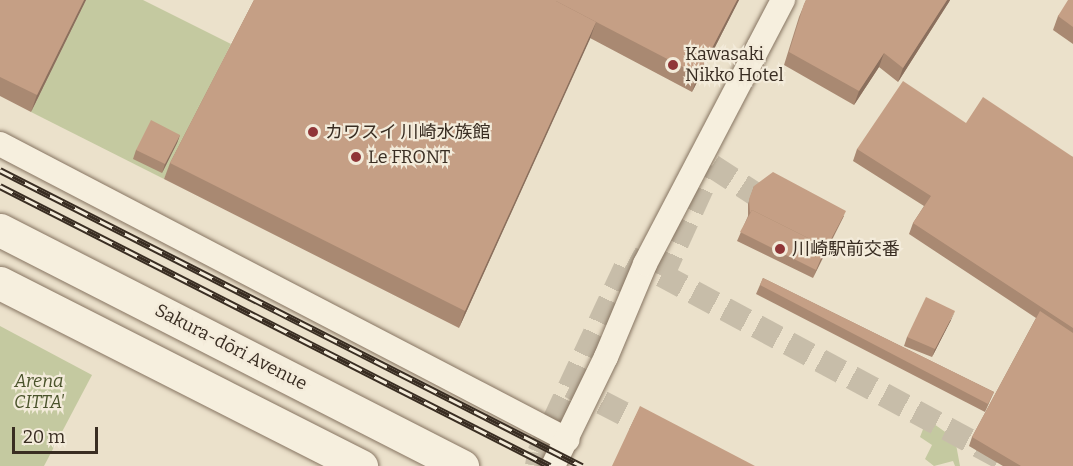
<!DOCTYPE html>
<meta charset="utf-8">
<style>
body{margin:0}
#map{position:relative;width:1073px;height:466px;overflow:hidden;background:#ebe1cb;font-family:Bitter,"Noto Sans JP",serif}
div>[style]{position:absolute}
[style*='--x']{left:calc(var(--x)*1px);top:calc(var(--y)*1px);width:calc(var(--w)*1px);rotate:calc(var(--a)*1deg)}
.green>*{inset:0;background:#c4c9a0}
.street-tunnel>*{height:24px;margin-top:-12px;transform-origin:0;background:repeating-linear-gradient(90deg,#c7bda9 0 24px,transparent 0 36px)}
.roads{filter:drop-shadow(0 0 2px #867461) drop-shadow(0 0 2px #867461)}
.street>*{height:24px;margin:-12px;padding:0 12px;transform-origin:12px;border-radius:12px;background:#f6efde}
.secondary>*{height:33px;margin:-16.5px;padding:0 16.5px;transform-origin:16.5px;border-radius:16.5px;background:#f6efde}
.rail>*{height:7px;margin-top:-3.5px;transform-origin:0;background:repeating-linear-gradient(90deg,#f3ebda 0 14px,#392d22 0 28px);box-sizing:border-box;border-block:2px solid #392d22}
.wall>*{inset:0;background:#a98972}
.shaded-wall>*{inset:0;background:#8a6f5d}
.building>*{inset:0;background:#c59f85}
.dots>*{width:16px;height:16px;translate:-50% -50%;box-sizing:border-box;border:3px solid #f3ebda;border-radius:50%}
span{translate:-50% -50%;white-space:nowrap;text-align:center;line-height:1.15;-webkit-text-stroke:4.5px #f3ebda;paint-order:stroke}
.poi-label{font-size:18px;color:#392d22}
.left{translate:0 -50%;text-align:left}
.street-label{font-size:18px;color:#392d22}
.park-label{font-size:18px;color:#4a532b;font-style:italic}
.scale{position:absolute;left:12px;top:427px;width:86px;height:27px;box-sizing:border-box;border:3px solid #392d22;border-top:0;padding-left:8px;font-size:18px;line-height:21px;white-space:nowrap;color:#392d22;-webkit-text-stroke:4px #f3ebda;paint-order:stroke}
</style>
<div id="map">
<div class="green">
<div style="clip-path:polygon(86px 0,143px 0,231px 44px,164px 179px,31px 112px)"></div>
<div style="clip-path:polygon(0 326px,92px 375px,44px 466px,0 466px)"></div>
<div style="clip-path:polygon(927px 419px,955px 439px,960px 466px,955px 466px,953px 461px,934px 466px,925px 459px,932px 445px,920px 437px)"></div>
</div>
<div class="street-tunnel">
<div style="--x:662;--y:276;--w:121;--a:-65.6"></div>
<div style="--x:712;--y:166;--w:59;--a:33.1"></div>
<div style="--x:570;--y:386;--w:105;--a:27.3"></div>
<div style="--x:537;--y:466;--w:13;--a:-81"></div>
<div style="--x:539;--y:453;--w:215;--a:-65"></div>
<div style="--x:630;--y:258;--w:438;--a:28.3"></div>
</div>
<div class="roads">
<div class="street">
<div style="--x:0;--y:144;--w:640;--a:27.53"></div>
<div style="--x:553;--y:466;--w:121;--a:-64.1"></div>
<div style="--x:606;--y:357;--w:101;--a:-67.2"></div>
<div style="--x:645;--y:264;--w:298;--a:-62.4"></div>
</div>
<div class="secondary">
<div style="--x:0;--y:230;--w:519;--a:27.06"></div>
<div style="--x:0;--y:283;--w:405;--a:26.9"></div>
</div>
</div>
<div class="rail">
<div style="--x:0;--y:170;--w:653;--a:26.96"></div>
<div style="--x:0;--y:186;--w:617;--a:26.98"></div>
</div>
<div class="wall">
<div style="clip-path:polygon(0 0,86px 0,31px 112px,0 96px)"></div>
<div style="clip-path:polygon(254px 0,739px 0,692px 92px,590px 38px,459px 328px,164px 179px,170px 163px)"></div>
<div style="clip-path:polygon(806px 0,950px 0,898px 82px,879px 67px,854px 105px,784px 65px,799px 17px)"></div>
<div style="clip-path:polygon(1073px 0,1073px 44px,1053px 30px,1058px 16px)"></div>
<div style="clip-path:polygon(966px 123px,1073px 157px,1073px 466px,1003px 466px,969px 446px,972px 437px,1036px 318px,909px 234px,913px 223px,924px 206px,853px 161px,857px 149px)"></div>
<div style="clip-path:polygon(180px 135px,177px 143px,162px 173px,133px 159px,136px 150px)"></div>
<div style="clip-path:polygon(754px 186px,844px 216px,813px 278px,737px 241px,748px 216px,748px 204px)"></div>
<div style="clip-path:polygon(763px 278px,994px 392px,985px 412px,756px 294px)"></div>
<div style="clip-path:polygon(951px 320px,932px 357px,904px 346px,907px 337px)"></div>
</div>
<div class="shaded-wall">
<div style="clip-path:polygon(84px 0,86px 0,31px 112px,37px 95px)"></div>
<div style="clip-path:polygon(737px 0,739px 0,692px 92px,698px 75px)"></div>
<div style="clip-path:polygon(947px 0,950px 0,949px 2px,898px 82px,903px 68px)"></div>
<div style="clip-path:polygon(596px 22px,590px 39px,459px 328px,465px 311px)"></div>
<div style="clip-path:polygon(884px 53px,879px 67px,854px 105px,859px 91px)"></div>
<div style="clip-path:polygon(180px 135px,177px 143px,162px 173px,165px 164px)"></div>
<div style="clip-path:polygon(846px 211px,823px 256px,813px 278px,826px 247px)"></div>
<div style="clip-path:polygon(955px 311px,951px 320px,932px 357px,935px 349px)"></div>
</div>
<div class="building">
<div style="clip-path:polygon(0 0,84px 0,37px 95px,0 77px)"></div>
<div style="clip-path:polygon(254px 0,556px 0,556px 1px,596px 22px,465px 311px,170px 163px)"></div>
<div style="clip-path:polygon(556px 0,737px 0,698px 75px,556px 1px)"></div>
<div style="clip-path:polygon(806px 0,947px 0,903px 68px,884px 53px,859px 91px,789px 52px,804px 4px)"></div>
<div style="clip-path:polygon(1068px 0,1073px 0,1073px 27px,1058px 16px)"></div>
<div style="clip-path:polygon(903px 81px,966px 123px,983px 97px,1073px 157px,1073px 328px,913px 223px,931px 196px,857px 149px)"></div>
<div style="clip-path:polygon(151px 120px,180px 135px,165px 164px,136px 150px)"></div>
<div style="clip-path:polygon(773px 172px,846px 211px,825px 251px,826px 247px,752px 210px,750px 213px,749px 199px,754px 186px)"></div>
<div style="clip-path:polygon(752px 210px,826px 247px,816px 270px,740px 232px)"></div>
<div style="clip-path:polygon(763px 278px,994px 392px,988px 404px,760px 285px)"></div>
<div style="clip-path:polygon(926px 297px,955px 311px,935px 349px,907px 337px)"></div>
<div style="clip-path:polygon(1040px 311px,1073px 333px,1073px 466px,1021px 466px,972px 437px)"></div>
<div style="clip-path:polygon(640px 406px,755px 466px,612px 466px)"></div>
</div>
<div class="dots">
<div style="left:673px;top:65px;background:#903638"></div>
<div style="left:313px;top:132px;background:#903638"></div>
<div style="left:356px;top:157px;background:#903638"></div>
<div style="left:780px;top:249px;background:#903638"></div>
</div>
<div class="poi-label">
<span class="left" style="left:685px;top:65px">Kawasaki<br>Nikko Hotel</span>
<span class="left" style="left:325px;top:132px">カワスイ 川崎水族館</span>
<span class="left" style="left:368px;top:157px">Le FRONT</span>
<span class="left" style="left:792px;top:249px">川崎駅前交番</span>
</div>
<div class="street-label">
<span style="left:231px;top:347px;rotate:27deg">Sakura-dōri Avenue</span>
</div>
<div class="park-label">
<span style="left:39px;top:392px">Arena<br>CITTA'</span>
</div>
<div class="scale">20 m</div>
</div>
